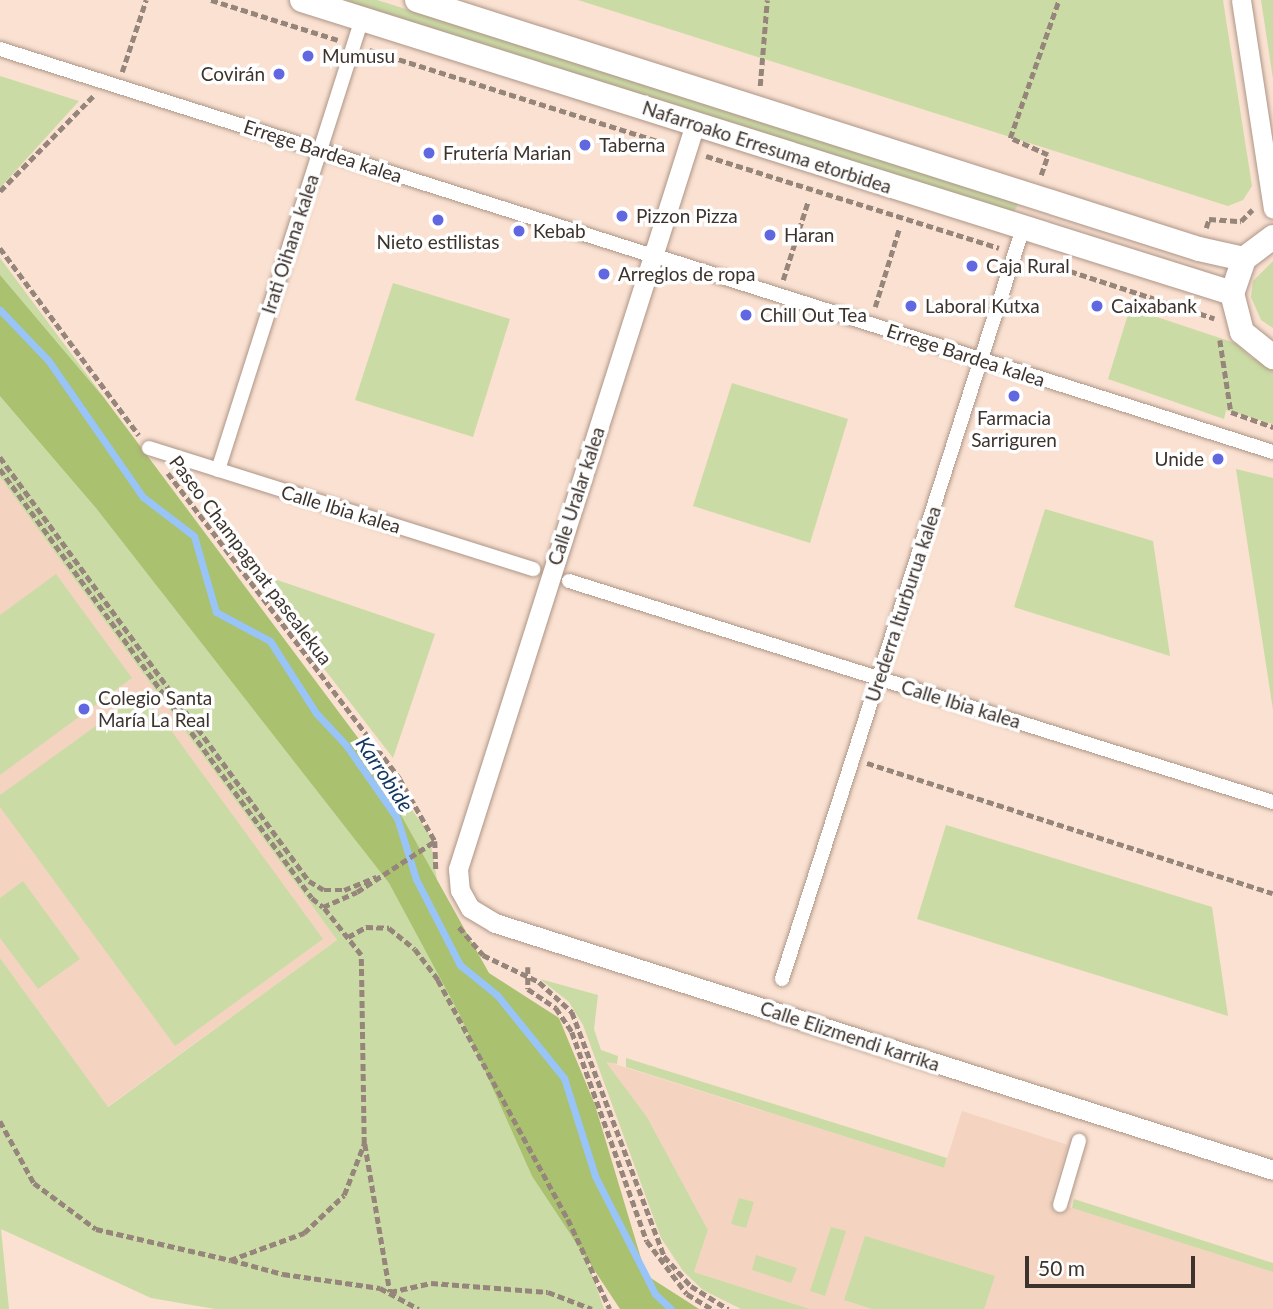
<!DOCTYPE html>
<meta charset="utf-8">
<style>
body{margin:0}
#map{position:relative;width:1273px;height:1309px;overflow:hidden;background:#fae1d1;font-family:Lato,sans-serif}
div>[style]{position:absolute}
[style*='--x']{left:calc(var(--x)*1px);top:calc(var(--y)*1px);width:calc(var(--w)*1px);rotate:calc(var(--a)*1deg)}
.built>*{inset:0;background:#f4d4c0}
.green>*{inset:0;background:#cbdba5}
.forest>*{inset:0;background:#aac170}
.stream>*{height:7px;margin:-3.5px;padding:0 3.5px;transform-origin:3.5px;border-radius:3.5px;background:#99c4f8}
.path>*{height:4.5px;margin-top:-2.25px;transform-origin:0;background:repeating-linear-gradient(90deg,#96857a 0 7px,transparent 0 10.5px)}
.roads{filter:drop-shadow(0 0 2px #ad9587) drop-shadow(0 0 2px #ad9587)}
.pedestrian>*{height:14px;margin:-7px;padding:0 7px;transform-origin:7px;border-radius:7px;background:#fff}
.minor>*{height:19px;margin:-9.5px;padding:0 9.5px;transform-origin:9.5px;border-radius:9.5px;background:#fff}
.tertiary>*{height:24px;margin:-12px;padding:0 12px;transform-origin:12px;border-radius:12px;background:#fff}
.dots>*{width:19px;height:19px;translate:-50% -50%;box-sizing:border-box;border:4px solid #fff;border-radius:50%}
span{translate:-50% -50%;white-space:nowrap;text-align:center;line-height:1.15;-webkit-text-stroke:7px #fff;paint-order:stroke}
.poi-label{font-size:19px;color:#3d332d}
.left{translate:0 -50%;text-align:left}
.right{translate:-100% -50%;text-align:right}
.street-label{font-size:19px;color:#3d332d}
.water-label{font-size:21px;color:#11365f;font-style:italic}
.scale{position:absolute;left:1025px;top:1256px;width:170px;height:32px;box-sizing:border-box;border:4px solid #3d332d;border-top:0;padding-left:9px;font-size:21px;line-height:24px;white-space:nowrap;color:#3d332d;-webkit-text-stroke:5px #fff;paint-order:stroke}
</style>
<div id="map">
<div class="built">
<div style="clip-path:polygon(0 477px,337px 940px,107px 1107px,0 958px)"></div>
<div style="clip-path:polygon(605px 1061px,944px 1168px,962px 1111px,1068px 1145px,1050px 1201px,1273px 1272px,1273px 1309px,810px 1309px,694px 1272px,708px 1230px,647px 1117px)"></div>
</div>
<div class="green">
<div style="clip-path:polygon(343px 0,377px 0,1019px 202px,1014px 212px)"></div>
<div style="clip-path:polygon(578px 0,1223px 0,1252px 186px,1243px 200px,1228px 206px)"></div>
<div style="clip-path:polygon(1261px 0,1273px 0,1273px 79px)"></div>
<div style="clip-path:polygon(0 76px,79px 101px,0 188px)"></div>
<div style="clip-path:polygon(0 258px,429px 833px,438px 886px,529px 1090px,604px 1309px,215px 1309px,151px 1298px,1px 1229px,9px 1309px,0 1309px,0 958px,108px 1107px,337px 940px,0 477px)"></div>
<div style="clip-path:polygon(1273px 261px,1273px 328px,1261px 320px,1251px 297px,1253px 281px)"></div>
<div style="clip-path:polygon(393px 283px,510px 319px,473px 437px,355px 400px)"></div>
<div style="clip-path:polygon(1130px 308px,1235px 343px,1252px 358px,1273px 366px,1273px 424px,1226px 410px,1224px 419px,1108px 379px)"></div>
<div style="clip-path:polygon(732px 383px,848px 419px,810px 543px,693px 506px)"></div>
<div style="clip-path:polygon(1236px 469px,1273px 478px,1273px 710px)"></div>
<div style="clip-path:polygon(1045px 509px,1153px 541px,1170px 656px,1014px 607px)"></div>
<div style="clip-path:polygon(248px 570px,435px 634px,393px 758px)"></div>
<div style="clip-path:polygon(56px 574px,132px 678px,0 775px,0 615px)"></div>
<div style="clip-path:polygon(143px 692px,323px 939px,175px 1046px,0 807px,0 795px)"></div>
<div style="clip-path:polygon(946px 825px,1212px 907px,1228px 1016px,917px 919px)"></div>
<div style="clip-path:polygon(23px 881px,80px 959px,38px 989px,0 938px,0 898px)"></div>
<div style="clip-path:polygon(540px 979px,598px 995px,594px 1029px,601px 1050px,618px 1056px,617px 1064px,606px 1062px,647px 1117px,708px 1230px,694px 1272px,810px 1309px,741px 1309px,703px 1290px,683px 1271px,661px 1238px,583px 1025px,569px 1002px)"></div>
<div style="clip-path:polygon(626px 1058px,947px 1158px,944px 1168px,626px 1067px)"></div>
<div style="clip-path:polygon(739px 1198px,754px 1202px,746px 1228px,731px 1224px)"></div>
<div style="clip-path:polygon(1074px 1199px,1273px 1263px,1273px 1272px,1072px 1208px)"></div>
<div style="clip-path:polygon(831px 1227px,846px 1231px,825px 1296px,810px 1291px)"></div>
<div style="clip-path:polygon(865px 1236px,995px 1276px,984px 1309px,872px 1309px,844px 1300px)"></div>
<div style="clip-path:polygon(756px 1255px,797px 1268px,791px 1283px,752px 1270px)"></div>
</div>
<div class="forest">
<div style="clip-path:polygon(0 275px,104px 398px,358px 738px,489px 973px,559px 1018px,595px 1105px,646px 1275px,699px 1309px,620px 1309px,532px 1176px,460px 1015px,389px 883px,96px 508px,0 396px)"></div>
</div>
<div class="stream">
<div style="--x:0;--y:310;--w:69;--a:46.2"></div>
<div style="--x:48;--y:360;--w:167;--a:55.3"></div>
<div style="--x:143;--y:497;--w:64;--a:37.4"></div>
<div style="--x:194;--y:536;--w:79;--a:73.9"></div>
<div style="--x:216;--y:612;--w:61;--a:28.2"></div>
<div style="--x:270;--y:641;--w:85;--a:57.4"></div>
<div style="--x:316;--y:713;--w:44;--a:46.8"></div>
<div style="--x:346;--y:745;--w:89;--a:55.1"></div>
<div style="--x:397;--y:818;--w:64;--a:72.7"></div>
<div style="--x:416;--y:879;--w:97;--a:62.9"></div>
<div style="--x:460;--y:965;--w:48;--a:39"></div>
<div style="--x:497;--y:995;--w:107;--a:51.1"></div>
<div style="--x:564;--y:1078;--w:103;--a:72.4"></div>
<div style="--x:595;--y:1176;--w:132;--a:63"></div>
<div style="--x:655;--y:1294;--w:22;--a:43"></div>
</div>
<div class="path">
<div style="--x:211;--y:0;--w:133;--a:17.5"></div>
<div style="--x:369;--y:50;--w:313;--a:17.5"></div>
<div style="--x:122;--y:72;--w:76;--a:-71.6"></div>
<div style="--x:760;--y:86;--w:86;--a:-85.3"></div>
<div style="--x:706;--y:156;--w:307;--a:17.4"></div>
<div style="--x:1041;--y:175;--w:21;--a:-71"></div>
<div style="--x:1048;--y:155;--w:42;--a:-155.9"></div>
<div style="--x:1010;--y:138;--w:146;--a:-70.5"></div>
<div style="--x:0;--y:191;--w:133;--a:-45.6"></div>
<div style="--x:1206;--y:228;--w:9;--a:-72"></div>
<div style="--x:1209;--y:219;--w:32;--a:4"></div>
<div style="--x:1241;--y:221;--w:16;--a:-45"></div>
<div style="--x:0;--y:248;--w:233;--a:53.4"></div>
<div style="--x:1030;--y:258;--w:194;--a:18.1"></div>
<div style="--x:783;--y:280;--w:83;--a:-72.4"></div>
<div style="--x:875;--y:307;--w:82;--a:-72.9"></div>
<div style="--x:1220;--y:340;--w:73;--a:81.3"></div>
<div style="--x:1231;--y:412;--w:45;--a:19.7"></div>
<div style="--x:0;--y:457;--w:525;--a:53.92"></div>
<div style="--x:309;--y:881;--w:17;--a:31"></div>
<div style="--x:324;--y:890;--w:20;--a:0"></div>
<div style="--x:344;--y:890;--w:35;--a:-22"></div>
<div style="--x:0;--y:469;--w:530;--a:53.97"></div>
<div style="--x:312;--y:898;--w:14;--a:39"></div>
<div style="--x:323;--y:907;--w:37;--a:-24"></div>
<div style="--x:357;--y:892;--w:93;--a:-33.2"></div>
<div style="--x:168;--y:473;--w:384;--a:52.8"></div>
<div style="--x:400;--y:779;--w:71;--a:60.6"></div>
<div style="--x:435;--y:841;--w:29;--a:88"></div>
<div style="--x:867;--y:763;--w:426;--a:17.8"></div>
<div style="--x:459;--y:927;--w:37;--a:49"></div>
<div style="--x:483;--y:955;--w:62;--a:25.7"></div>
<div style="--x:539;--y:982;--w:45;--a:42.3"></div>
<div style="--x:572;--y:1012;--w:261;--a:69.3"></div>
<div style="--x:664;--y:1256;--w:40;--a:48"></div>
<div style="--x:691;--y:1286;--w:44;--a:31.9"></div>
<div style="--x:348;--y:937;--w:21;--a:-29"></div>
<div style="--x:366;--y:927;--w:23;--a:2"></div>
<div style="--x:389;--y:928;--w:33;--a:39"></div>
<div style="--x:415;--y:949;--w:39;--a:53"></div>
<div style="--x:438;--y:980;--w:272;--a:61.5"></div>
<div style="--x:568;--y:1219;--w:99;--a:65"></div>
<div style="--x:528;--y:967;--w:22;--a:90"></div>
<div style="--x:528;--y:989;--w:34;--a:34"></div>
<div style="--x:556;--y:1008;--w:29;--a:56"></div>
<div style="--x:572;--y:1032;--w:222;--a:70.3"></div>
<div style="--x:647;--y:1241;--w:66;--a:53"></div>
<div style="--x:687;--y:1294;--w:29;--a:31"></div>
<div style="--x:0;--y:1121;--w:71;--a:61.3"></div>
<div style="--x:34;--y:1183;--w:77;--a:36.6"></div>
<div style="--x:96;--y:1229;--w:138;--a:13"></div>
<div style="--x:230;--y:1260;--w:79;--a:-20"></div>
<div style="--x:304;--y:1233;--w:55;--a:-43.5"></div>
<div style="--x:344;--y:1195;--w:55;--a:-68.6"></div>
<div style="--x:364;--y:1144;--w:189;--a:-90.9"></div>
<div style="--x:361;--y:955;--w:61;--a:-128.4"></div>
<div style="--x:365;--y:1144;--w:150;--a:80.4"></div>
<div style="--x:390;--y:1292;--w:42;--a:-12.4"></div>
<div style="--x:431;--y:1283;--w:117;--a:4.4"></div>
<div style="--x:548;--y:1292;--w:47;--a:21.1"></div>
<div style="--x:231;--y:1260;--w:54;--a:15.1"></div>
<div style="--x:283;--y:1274;--w:98;--a:8.2"></div>
<div style="--x:380;--y:1288;--w:44;--a:28.3"></div>
</div>
<div class="roads">
<div class="pedestrian">
<div style="--x:0;--y:49;--w:679;--a:17.58"></div>
<div style="--x:659;--y:257;--w:644;--a:17.62"></div>
<div style="--x:149;--y:448;--w:403;--a:17.5"></div>
<div style="--x:218;--y:470;--w:473;--a:-72.3"></div>
<div style="--x:569;--y:581;--w:738;--a:17.43"></div>
<div style="--x:782;--y:979;--w:789;--a:-72.21"></div>
<div style="--x:1060;--y:1205;--w:67;--a:-73.5"></div>
</div>
<div class="minor">
<div style="--x:1241;--y:0;--w:211;--a:81.3"></div>
<div style="--x:695;--y:124;--w:782;--a:107.65"></div>
<div style="--x:458;--y:869;--w:21;--a:85"></div>
<div style="--x:460;--y:890;--w:21;--a:61"></div>
<div style="--x:470;--y:908;--w:29;--a:31"></div>
<div style="--x:495;--y:923;--w:816;--a:17.61"></div>
</div>
<div class="tertiary">
<div style="--x:302;--y:0;--w:975;--a:17.49"></div>
<div style="--x:417;--y:0;--w:821;--a:17.66"></div>
<div style="--x:1199;--y:249;--w:46;--a:12.5"></div>
<div style="--x:1273;--y:237;--w:36;--a:143"></div>
<div style="--x:1244;--y:259;--w:36;--a:109"></div>
<div style="--x:1232;--y:293;--w:40;--a:75.6"></div>
<div style="--x:1242;--y:332;--w:40;--a:39"></div>
</div>
</div>
<div class="dots">
<div style="left:308px;top:56px;background:#6167e0"></div>
<div style="left:279px;top:74px;background:#6167e0"></div>
<div style="left:585px;top:145px;background:#6167e0"></div>
<div style="left:429px;top:153px;background:#6167e0"></div>
<div style="left:622px;top:216px;background:#6167e0"></div>
<div style="left:438px;top:220px;background:#6167e0"></div>
<div style="left:519px;top:231px;background:#6167e0"></div>
<div style="left:770px;top:235px;background:#6167e0"></div>
<div style="left:972px;top:266px;background:#6167e0"></div>
<div style="left:604px;top:274px;background:#6167e0"></div>
<div style="left:911px;top:306px;background:#6167e0"></div>
<div style="left:1097px;top:306px;background:#6167e0"></div>
<div style="left:746px;top:315px;background:#6167e0"></div>
<div style="left:1014px;top:396px;background:#6167e0"></div>
<div style="left:1218px;top:459px;background:#6167e0"></div>
<div style="left:84px;top:709px;background:#6167e0"></div>
</div>
<div class="poi-label">
<span class="left" style="left:322px;top:56px">Mumusu</span>
<span class="right" style="left:265px;top:74px">Covirán</span>
<span class="left" style="left:599px;top:145px">Taberna</span>
<span class="left" style="left:443px;top:153px">Frutería Marian</span>
<span class="left" style="left:636px;top:216px">Pizzon Pizza</span>
<span class="left" style="left:533px;top:231px">Kebab</span>
<span class="left" style="left:784px;top:235px">Haran</span>
<span style="left:438px;top:242px">Nieto estilistas</span>
<span class="left" style="left:986px;top:266px">Caja Rural</span>
<span class="left" style="left:618px;top:274px">Arreglos de ropa</span>
<span class="left" style="left:925px;top:306px">Laboral Kutxa</span>
<span class="left" style="left:1111px;top:306px">Caixabank</span>
<span class="left" style="left:760px;top:315px">Chill Out Tea</span>
<span style="left:1014px;top:429px">Farmacia<br>Sarriguren</span>
<span class="right" style="left:1204px;top:459px">Unide</span>
<span class="left" style="left:98px;top:709px">Colegio Santa<br>María La Real</span>
</div>
<div class="street-label">
<span style="left:767px;top:147px;rotate:18deg">Nafarroako Erresuma etorbidea</span>
<span style="left:323px;top:151px;rotate:18deg">Errege Bardea kalea</span>
<span style="left:290px;top:244px;rotate:-72deg">Irati Oihana kalea</span>
<span style="left:966px;top:355px;rotate:18deg">Errege Bardea kalea</span>
<span style="left:576px;top:496px;rotate:-72deg">Calle Uralar kalea</span>
<span style="left:341px;top:509px;rotate:17deg">Calle Ibia kalea</span>
<span style="left:251px;top:560px;rotate:53deg">Paseo Champagnat pasealekua</span>
<span style="left:903px;top:604px;rotate:-72deg">Urederra Iturburua kalea</span>
<span style="left:961px;top:704px;rotate:17deg">Calle Ibia kalea</span>
<span style="left:850px;top:1036px;rotate:18deg">Calle Elizmendi karrika</span>
</div>
<div class="water-label">
<span style="left:385px;top:774px;rotate:56deg">Karrobide</span>
</div>
<div class="scale">50 m</div>
</div>
